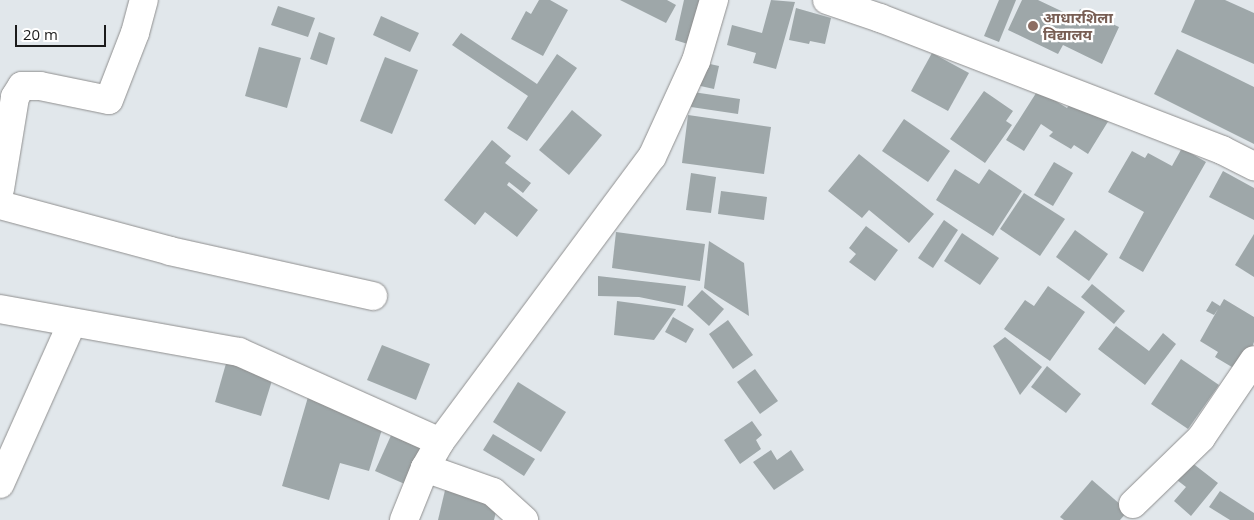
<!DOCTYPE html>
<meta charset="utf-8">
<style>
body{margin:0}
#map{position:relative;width:1254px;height:520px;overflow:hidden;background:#e1e7eb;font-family:"Open Sans","Noto Sans Devanagari",sans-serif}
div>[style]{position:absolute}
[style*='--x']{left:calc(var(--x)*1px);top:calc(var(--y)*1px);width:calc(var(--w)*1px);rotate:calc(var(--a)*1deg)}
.building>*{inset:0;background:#9ea7a9}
.roads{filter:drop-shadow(0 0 1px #8f8f8f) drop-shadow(0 0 1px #8f8f8f)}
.street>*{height:28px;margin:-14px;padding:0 14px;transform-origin:14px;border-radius:14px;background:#fff}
.dots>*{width:14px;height:14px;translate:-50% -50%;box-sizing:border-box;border:2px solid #fff;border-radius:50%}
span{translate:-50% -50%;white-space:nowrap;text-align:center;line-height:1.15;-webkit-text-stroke:4.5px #fff;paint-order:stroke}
.education-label{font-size:15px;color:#785e54;font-weight:700}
.left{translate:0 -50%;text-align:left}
.scale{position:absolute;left:15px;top:25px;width:91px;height:22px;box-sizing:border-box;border:2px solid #1b1b1b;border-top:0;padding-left:6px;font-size:15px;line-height:18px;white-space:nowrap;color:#1b1b1b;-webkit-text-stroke:4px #fff;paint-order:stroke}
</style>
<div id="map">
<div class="building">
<div style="clip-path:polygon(539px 0,550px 0,568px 10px,543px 56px,511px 39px,526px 11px,531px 14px)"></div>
<div style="clip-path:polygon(620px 0,667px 0,676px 5px,666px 23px)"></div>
<div style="clip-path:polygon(684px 0,703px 0,694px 46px,675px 40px)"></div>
<div style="clip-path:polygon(771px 0,795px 2px,776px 69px,753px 63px,756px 53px,727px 45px,732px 25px,762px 33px)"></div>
<div style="clip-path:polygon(999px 0,1016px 0,999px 42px,984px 36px)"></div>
<div style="clip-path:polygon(1022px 0,1038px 0,1076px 18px,1080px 9px,1119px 27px,1102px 64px,1063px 45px,1058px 54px,1008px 30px)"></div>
<div style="clip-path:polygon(1195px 0,1225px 0,1254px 13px,1254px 64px,1181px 32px)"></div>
<div style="clip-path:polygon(278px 6px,315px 18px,308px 37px,271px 25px)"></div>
<div style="clip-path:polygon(796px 8px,831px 18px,825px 44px,810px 41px,809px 44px,789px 40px)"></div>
<div style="clip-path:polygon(381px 16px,419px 33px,410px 52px,373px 35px)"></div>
<div style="clip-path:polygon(319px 32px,335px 38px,327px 65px,310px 59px)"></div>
<div style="clip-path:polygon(461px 33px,537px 84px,557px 54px,577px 68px,527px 141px,507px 128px,528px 96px,452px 45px)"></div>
<div style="clip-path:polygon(259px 47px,301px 58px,287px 108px,245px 96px)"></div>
<div style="clip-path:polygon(1177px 49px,1254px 87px,1254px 144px,1154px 94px)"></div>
<div style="clip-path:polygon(932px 53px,969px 73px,948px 111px,911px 91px)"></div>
<div style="clip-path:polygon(385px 57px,418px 70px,392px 134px,360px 121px)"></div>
<div style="clip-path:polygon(701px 62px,719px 66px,714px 89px,696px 85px)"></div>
<div style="clip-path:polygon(1038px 90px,1067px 108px,1074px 98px,1109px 120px,1088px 154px,1074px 145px,1071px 149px,1049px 136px,1053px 132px,1041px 124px,1024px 151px,1006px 140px)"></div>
<div style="clip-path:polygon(984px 91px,1013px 111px,1006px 121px,1012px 125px,985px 163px,950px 139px)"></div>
<div style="clip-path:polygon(693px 92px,740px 99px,738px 114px,691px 107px)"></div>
<div style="clip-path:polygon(572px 110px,602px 135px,569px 175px,539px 150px)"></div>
<div style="clip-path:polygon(688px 115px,771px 127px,764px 174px,682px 163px)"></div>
<div style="clip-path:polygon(904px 119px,950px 151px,928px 182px,882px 151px)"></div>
<div style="clip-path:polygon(492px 140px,511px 156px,505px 163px,531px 183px,523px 193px,509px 182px,507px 185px,538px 210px,517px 237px,485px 212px,475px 225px,444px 200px)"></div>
<div style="clip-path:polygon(1182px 148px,1206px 162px,1143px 272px,1119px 258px,1144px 212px,1108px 192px,1132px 151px,1145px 158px,1148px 153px,1172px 166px)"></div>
<div style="clip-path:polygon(859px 154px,934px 214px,909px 243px,869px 210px,862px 218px,828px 191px)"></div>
<div style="clip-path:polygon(1054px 162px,1073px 173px,1053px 206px,1034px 195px)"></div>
<div style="clip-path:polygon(955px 169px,979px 184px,989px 169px,1022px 191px,993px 236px,936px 200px)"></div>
<div style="clip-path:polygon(1223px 171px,1254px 188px,1254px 220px,1209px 197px)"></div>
<div style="clip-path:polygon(691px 173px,716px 177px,711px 213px,686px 210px)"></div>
<div style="clip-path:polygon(721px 191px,767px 197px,764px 220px,718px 214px)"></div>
<div style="clip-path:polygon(1024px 193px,1065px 219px,1040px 256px,1000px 229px)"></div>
<div style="clip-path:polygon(944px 220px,958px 230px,933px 268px,918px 258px)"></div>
<div style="clip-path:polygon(866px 226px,898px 250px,875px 281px,849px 262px,856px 254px,849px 248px)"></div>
<div style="clip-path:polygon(1075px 230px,1108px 254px,1089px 281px,1056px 257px)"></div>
<div style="clip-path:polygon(616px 232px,705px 244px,700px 281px,612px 268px)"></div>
<div style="clip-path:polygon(962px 233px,999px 258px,980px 285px,944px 261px)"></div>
<div style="clip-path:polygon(1254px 234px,1254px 277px,1235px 265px)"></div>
<div style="clip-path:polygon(709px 241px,744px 263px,749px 316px,704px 288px)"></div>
<div style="clip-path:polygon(598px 276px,686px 286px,683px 306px,639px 297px,598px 296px)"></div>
<div style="clip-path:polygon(1092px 284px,1125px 311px,1114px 324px,1081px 297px)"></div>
<div style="clip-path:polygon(1048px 286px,1085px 312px,1050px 361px,1004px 329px,1025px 300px,1034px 306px)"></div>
<div style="clip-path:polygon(702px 290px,724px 309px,709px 326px,687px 306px)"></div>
<div style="clip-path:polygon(1224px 299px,1254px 317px,1254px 342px,1242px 373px,1215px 357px,1218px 352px,1200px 341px,1218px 309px,1214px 315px,1206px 311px,1212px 301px,1220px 306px)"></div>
<div style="clip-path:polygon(617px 301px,676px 309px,654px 340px,614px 335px)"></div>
<div style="clip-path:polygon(673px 317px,694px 329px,686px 343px,665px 332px)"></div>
<div style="clip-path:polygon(728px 320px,753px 355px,733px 369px,709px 334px)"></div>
<div style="clip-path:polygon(1116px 326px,1149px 351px,1163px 333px,1176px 344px,1145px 385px,1098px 349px)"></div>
<div style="clip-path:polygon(1005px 337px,1042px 367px,1020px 395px,993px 346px)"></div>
<div style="clip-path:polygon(382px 345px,430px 364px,416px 400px,367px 380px)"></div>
<div style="clip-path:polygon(1181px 359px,1219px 385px,1188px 429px,1151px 404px)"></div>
<div style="clip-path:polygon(227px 360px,274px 374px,261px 416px,215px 402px)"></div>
<div style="clip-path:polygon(1047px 366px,1081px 394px,1066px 413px,1031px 387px)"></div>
<div style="clip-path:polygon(755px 369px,778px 401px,760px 414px,737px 382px)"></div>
<div style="clip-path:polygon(518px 382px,566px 412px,541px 452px,493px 422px)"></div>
<div style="clip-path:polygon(308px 397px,384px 423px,369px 471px,340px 463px,329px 500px,282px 486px)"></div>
<div style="clip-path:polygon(752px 421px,762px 435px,756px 440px,761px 449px,740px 464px,724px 440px)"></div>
<div style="clip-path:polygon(393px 431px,426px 446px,407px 485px,375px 471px)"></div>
<div style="clip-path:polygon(493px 434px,535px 459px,524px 476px,483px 450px)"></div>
<div style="clip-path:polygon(771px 450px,777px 460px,791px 450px,804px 470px,774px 490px,753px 462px)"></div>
<div style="clip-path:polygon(1191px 462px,1218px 483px,1191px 516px,1174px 501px,1186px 487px,1177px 480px)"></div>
<div style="clip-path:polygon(1092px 480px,1128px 511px,1120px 520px,1064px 520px,1060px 517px)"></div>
<div style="clip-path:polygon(446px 486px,499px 500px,494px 520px,438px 520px)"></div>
<div style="clip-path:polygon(1220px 491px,1254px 513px,1254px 520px,1230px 520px,1209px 507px)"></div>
</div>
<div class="roads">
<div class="street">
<div style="--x:827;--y:0;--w:56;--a:18.8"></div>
<div style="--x:880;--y:18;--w:367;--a:21.1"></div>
<div style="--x:1222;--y:150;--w:36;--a:27"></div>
<div style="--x:0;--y:189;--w:93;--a:-80.7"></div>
<div style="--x:15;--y:97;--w:13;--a:-58"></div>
<div style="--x:22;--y:86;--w:18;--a:0"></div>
<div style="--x:40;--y:86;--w:70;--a:11.5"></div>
<div style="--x:109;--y:100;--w:72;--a:-68.8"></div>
<div style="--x:135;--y:33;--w:34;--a:-75"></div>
<div style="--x:0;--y:205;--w:176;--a:15.1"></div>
<div style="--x:170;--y:251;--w:208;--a:12.5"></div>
<div style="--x:0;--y:309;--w:243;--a:10.2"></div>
<div style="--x:239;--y:352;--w:220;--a:24.1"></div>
<div style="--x:425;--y:468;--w:72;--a:19.4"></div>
<div style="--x:493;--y:492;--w:42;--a:42.1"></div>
<div style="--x:0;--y:484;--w:176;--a:-65.9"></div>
<div style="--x:1133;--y:504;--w:95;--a:-44.1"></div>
<div style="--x:1201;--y:438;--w:94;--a:-55.8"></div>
<div style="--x:404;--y:520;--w:56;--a:-68"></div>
<div style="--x:425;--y:468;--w:30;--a:-60"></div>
<div style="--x:440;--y:442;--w:355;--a:-53.4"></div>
<div style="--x:652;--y:157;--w:106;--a:-65.4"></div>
<div style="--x:696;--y:61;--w:64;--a:-73.6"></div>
</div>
</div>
<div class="dots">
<div style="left:1033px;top:26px;background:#8d6e63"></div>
</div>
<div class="education-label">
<span class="left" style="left:1043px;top:26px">आधारशिला<br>विद्यालय</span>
</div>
<div class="scale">20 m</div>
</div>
